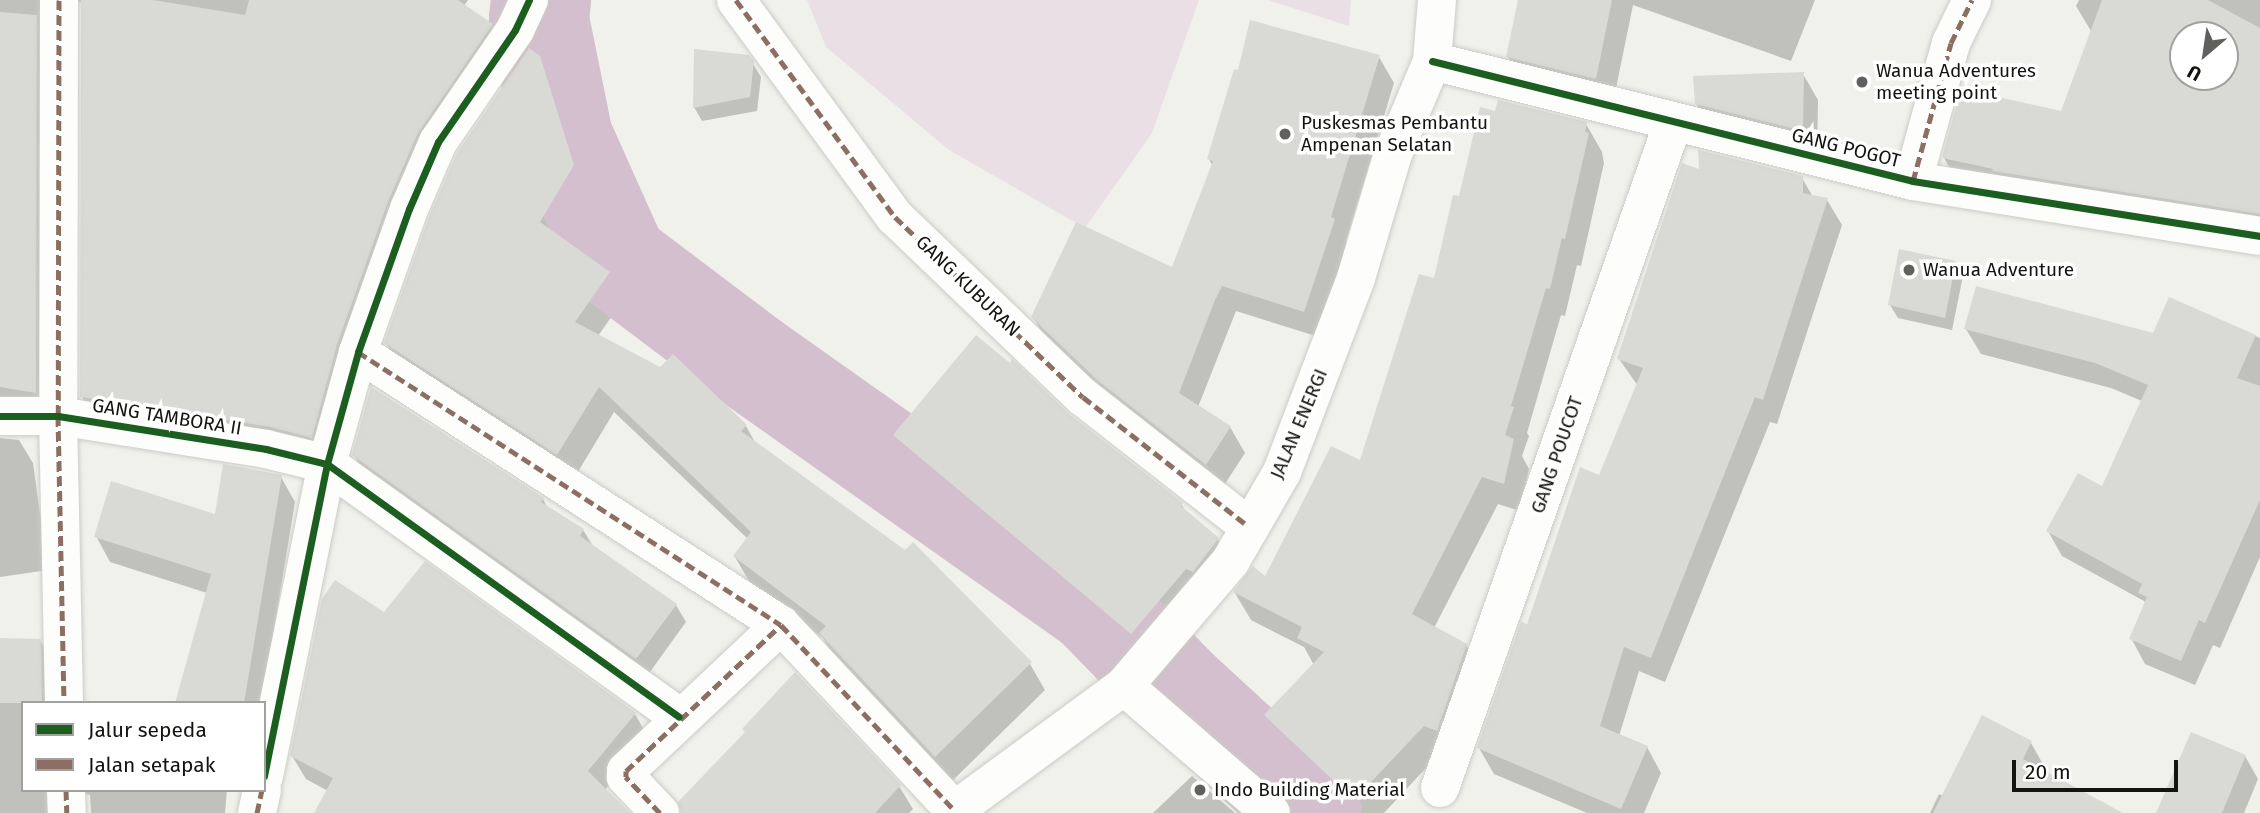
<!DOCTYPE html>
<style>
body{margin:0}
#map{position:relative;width:2260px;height:813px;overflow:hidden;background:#f0f1eb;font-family:"Fira Sans",sans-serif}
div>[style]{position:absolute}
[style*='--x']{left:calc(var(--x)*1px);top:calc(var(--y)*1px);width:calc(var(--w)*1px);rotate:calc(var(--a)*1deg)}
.green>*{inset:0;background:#ebdfe6}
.shadow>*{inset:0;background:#0003}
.river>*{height:100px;margin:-50px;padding:0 50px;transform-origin:50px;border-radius:50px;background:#d3bfcd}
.building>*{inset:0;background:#d9dad5}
.roads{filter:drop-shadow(0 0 2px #cbcbc7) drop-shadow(0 0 2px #cbcbc7)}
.street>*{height:38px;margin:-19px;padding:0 19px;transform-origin:19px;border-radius:19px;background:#fdfdfc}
.highway>*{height:38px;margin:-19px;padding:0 19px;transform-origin:19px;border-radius:19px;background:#fdfdfc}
.quiet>*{height:5px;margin-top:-2.5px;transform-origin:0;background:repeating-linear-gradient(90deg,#8d6e63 0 10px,transparent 0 15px)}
.cycleway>*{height:7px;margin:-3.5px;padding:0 3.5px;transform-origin:3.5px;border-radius:3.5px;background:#1b5e20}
.dots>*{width:19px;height:19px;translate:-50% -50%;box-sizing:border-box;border:4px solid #fff;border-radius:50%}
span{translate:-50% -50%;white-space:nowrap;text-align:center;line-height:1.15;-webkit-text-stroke:7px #fff;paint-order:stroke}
.poi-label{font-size:19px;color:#131410}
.left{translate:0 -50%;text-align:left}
.street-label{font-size:19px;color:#131410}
.legend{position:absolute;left:21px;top:701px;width:245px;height:91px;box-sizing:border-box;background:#fff;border:2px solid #a1a19f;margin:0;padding:9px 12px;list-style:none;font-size:21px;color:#131410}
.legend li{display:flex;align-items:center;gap:14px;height:35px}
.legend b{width:35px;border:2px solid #a1a19f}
.north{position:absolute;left:2169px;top:21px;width:70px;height:70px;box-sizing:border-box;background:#fff;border:2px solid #a1a19f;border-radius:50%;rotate:209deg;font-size:19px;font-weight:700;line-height:28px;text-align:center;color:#131410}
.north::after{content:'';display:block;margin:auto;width:24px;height:32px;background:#60615d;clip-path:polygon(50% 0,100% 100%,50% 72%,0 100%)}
.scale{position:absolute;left:2012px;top:760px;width:166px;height:32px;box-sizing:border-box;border:4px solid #131410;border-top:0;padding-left:9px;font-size:21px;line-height:24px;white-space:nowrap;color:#131410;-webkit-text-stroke:5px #fff;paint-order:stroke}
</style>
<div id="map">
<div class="green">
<div style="clip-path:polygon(807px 0,1199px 0,1152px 133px,1085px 228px,949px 150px,826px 47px)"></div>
<div style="clip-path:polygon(1268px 0,1351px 0,1349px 26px)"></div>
</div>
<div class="shadow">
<div style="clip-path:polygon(0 0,468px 0,464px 6px,491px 25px,505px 48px,431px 157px,325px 460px,95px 420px,82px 397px,83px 3px,74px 1px,49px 416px,0 423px)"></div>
<div style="clip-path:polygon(1520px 0,1815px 0,1791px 61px,1633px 5px,1612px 108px,1525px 87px,1508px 57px)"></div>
<div style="clip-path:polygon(evenodd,2079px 0,2260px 0,2260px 236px,1958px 183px,1944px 158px,2062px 113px,2091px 31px,2076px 6px,2079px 0,2183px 35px,2225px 35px,2225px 77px,2183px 77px,2183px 35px)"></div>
<div style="clip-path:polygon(538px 57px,554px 84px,588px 193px,560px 239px,608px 273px,623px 300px,598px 336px,746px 426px,756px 444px,1030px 664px,1045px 690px,951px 782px,836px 660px,823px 638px,750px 583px,735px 557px,748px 539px,614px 412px,573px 480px,402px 369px,386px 343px)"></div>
<div style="clip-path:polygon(1379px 57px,1394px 83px,1346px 241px,1349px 246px,1319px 337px,1236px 311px,1198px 407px,1230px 427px,1245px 453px,1221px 490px,1049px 344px,1033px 317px,1172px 270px,1213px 167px,1209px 159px)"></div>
<div style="clip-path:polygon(752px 62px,761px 77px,757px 111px,702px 121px,694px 107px)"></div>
<div style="clip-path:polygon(1803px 74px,1818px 100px,1817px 156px,1712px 130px,1696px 103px)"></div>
<div style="clip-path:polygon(1497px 113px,1586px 124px,1602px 152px,1604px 163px,1581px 266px,1577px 265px,1565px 316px,1561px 315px,1527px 433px,1529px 436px,1522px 456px,1529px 469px,1520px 511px,1498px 504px,1434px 628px,1466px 645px,1482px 673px,1440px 753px,1384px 813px,1356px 813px,1282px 743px,1266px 715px,1314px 665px,1304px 647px,1251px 620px,1235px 593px,1265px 578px,1361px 463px,1435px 280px,1460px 198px)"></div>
<div style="clip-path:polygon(1701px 172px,1802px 178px,1813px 197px,1827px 200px,1842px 225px,1777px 424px,1770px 422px,1665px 682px,1639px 671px,1619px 736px,1647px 747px,1661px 773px,1644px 813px,1587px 813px,1494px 774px,1479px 748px,1528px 626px,1600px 477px,1638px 386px,1619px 359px)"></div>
<div style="clip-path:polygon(1955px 263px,1963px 276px,1952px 330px,1898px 318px,1890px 305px)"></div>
<div style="clip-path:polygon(2169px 299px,2260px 338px,2260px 557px,2220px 648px,2213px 645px,2195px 685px,2145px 664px,2131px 638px,2146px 604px,2144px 601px,2062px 556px,2048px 531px,2103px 489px,2142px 401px,2111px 388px,1981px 354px,1966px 329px,2154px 335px)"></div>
<div style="clip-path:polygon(895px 435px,1181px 504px,1187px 513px,1217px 539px,1237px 573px,1152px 667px,915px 469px)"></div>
<div style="clip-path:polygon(0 438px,19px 440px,33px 463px,48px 570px,0 577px)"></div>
<div style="clip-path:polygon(354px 455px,543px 499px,548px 509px,583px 530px,593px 546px,676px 605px,686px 622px,647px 676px,364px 473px)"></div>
<div style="clip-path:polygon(281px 477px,295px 502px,262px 703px,177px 703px,207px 593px,110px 562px,96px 536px,216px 516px)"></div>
<div style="clip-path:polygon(384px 614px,635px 714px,648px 737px,605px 790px,629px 813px,316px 813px,328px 791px,306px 779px,292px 756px)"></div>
<div style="clip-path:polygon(0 640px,40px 640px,54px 666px,55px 703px,23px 703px,23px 790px,227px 790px,225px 813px,91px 813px,90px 795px,80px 793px,60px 813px,0 813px)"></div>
<div style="clip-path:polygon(2031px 743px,2044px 766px,2042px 771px,2119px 813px,1930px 813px,1939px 794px,1943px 796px)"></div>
<div style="clip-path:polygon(2245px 756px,2258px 779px,2244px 813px,2158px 813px)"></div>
<div style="clip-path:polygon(1192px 776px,1235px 813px,1153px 813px)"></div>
<div style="clip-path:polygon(899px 786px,913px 809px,909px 813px,682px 813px)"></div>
</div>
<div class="river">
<div style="--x:541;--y:0;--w:20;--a:96"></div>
<div style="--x:539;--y:20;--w:120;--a:78.5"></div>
<div style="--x:563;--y:138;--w:135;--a:65.9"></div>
<div style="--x:618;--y:261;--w:168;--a:37"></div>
<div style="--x:752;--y:362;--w:420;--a:35.3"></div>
<div style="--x:1095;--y:605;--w:117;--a:45.7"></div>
<div style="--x:1177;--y:689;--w:183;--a:42.6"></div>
</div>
<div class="building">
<div style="clip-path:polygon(81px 0,153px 0,245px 15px,249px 0,458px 0,493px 24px,418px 133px,388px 202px,337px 345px,312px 438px,270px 427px,80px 397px)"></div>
<div style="clip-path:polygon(1518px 0,1612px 0,1596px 79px,1506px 57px)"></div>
<div style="clip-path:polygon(evenodd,2102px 0,2208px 0,2260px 28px,2260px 214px,1992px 171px,1993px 169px,1942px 158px,1961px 89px,2061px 111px,2102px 0,2183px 35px,2225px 35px,2225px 77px,2183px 77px,2183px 35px)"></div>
<div style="clip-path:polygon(0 12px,37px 15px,36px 393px,0 387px)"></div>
<div style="clip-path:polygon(1250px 20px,1380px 55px,1331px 217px,1335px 219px,1304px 312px,1222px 286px,1215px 300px,1179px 393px,1231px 426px,1206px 465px,1097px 380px,1031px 317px,1076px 222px,1172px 267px,1213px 161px,1207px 159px,1234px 69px,1238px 70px)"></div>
<div style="clip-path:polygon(529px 48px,540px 56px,574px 165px,540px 222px,610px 272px,575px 322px,660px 367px,673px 354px,747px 425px,741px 431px,905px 550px,913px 542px,1032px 662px,935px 757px,819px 633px,826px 626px,733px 556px,751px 532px,599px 387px,557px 455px,384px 343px,429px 217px,457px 153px)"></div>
<div style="clip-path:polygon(694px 49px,749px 55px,754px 61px,750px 97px,693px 108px)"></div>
<div style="clip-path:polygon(1804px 72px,1803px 131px,1695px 104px,1693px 76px)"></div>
<div style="clip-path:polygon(1498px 100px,1587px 122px,1585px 132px,1589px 133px,1565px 239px,1562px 238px,1550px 289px,1546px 288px,1511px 406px,1514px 407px,1505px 435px,1514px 439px,1504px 484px,1482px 477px,1412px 614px,1467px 644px,1437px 731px,1424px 726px,1354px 800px,1264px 715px,1324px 652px,1297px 638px,1302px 627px,1233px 592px,1253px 566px,1265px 576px,1331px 446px,1360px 460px,1419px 274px,1434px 278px,1453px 195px,1459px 196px,1480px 107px,1495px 111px)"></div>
<div style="clip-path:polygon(1698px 150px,1803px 176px,1803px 193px,1828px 198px,1763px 400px,1755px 397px,1651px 658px,1624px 647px,1600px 726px,1648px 746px,1621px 809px,1477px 748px,1521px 622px,1527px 624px,1580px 467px,1599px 475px,1643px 368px,1617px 359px,1682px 163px,1699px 169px)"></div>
<div style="clip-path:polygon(1899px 249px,1956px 261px,1945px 318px,1888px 305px)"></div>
<div style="clip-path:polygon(1976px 286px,2153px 333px,2169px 297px,2256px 335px,2237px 378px,2260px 386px,2260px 500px,2205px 623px,2199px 620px,2181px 661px,2129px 639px,2147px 597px,2138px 593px,2142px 584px,2046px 531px,2078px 473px,2102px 486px,2148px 385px,2095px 363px,1964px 329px)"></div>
<div style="clip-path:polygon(976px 335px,1010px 363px,1012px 359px,1069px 414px,1183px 503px,1181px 506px,1219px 538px,1193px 572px,1186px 569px,1131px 634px,893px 435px)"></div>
<div style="clip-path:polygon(371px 387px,544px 498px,541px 502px,584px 529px,580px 536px,677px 604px,636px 659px,352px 455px)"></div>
<div style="clip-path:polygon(223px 464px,282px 475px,244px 703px,175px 703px,211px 574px,94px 537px,111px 481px,215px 514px)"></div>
<div style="clip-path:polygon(425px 561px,636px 713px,588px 771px,630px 813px,314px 813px,333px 778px,290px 756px,322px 599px,335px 580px,384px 612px)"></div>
<div style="clip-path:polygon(0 638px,41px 639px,42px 703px,0 703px)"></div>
<div style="clip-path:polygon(795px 672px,901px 785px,875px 813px,681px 813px,678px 802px,745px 732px,742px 729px)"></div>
<div style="clip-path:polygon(1982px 715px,2032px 741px,2023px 759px,2123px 813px,1933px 813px)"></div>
<div style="clip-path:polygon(2191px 732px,2246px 755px,2222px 813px,2156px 813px)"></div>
</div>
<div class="roads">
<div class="street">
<div style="--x:59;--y:0;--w:416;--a:90.1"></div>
<div style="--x:58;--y:416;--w:287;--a:88.8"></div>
<div style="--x:736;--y:0;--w:269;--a:53.8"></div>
<div style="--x:895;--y:217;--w:260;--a:43.8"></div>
<div style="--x:1083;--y:397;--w:209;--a:38"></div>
<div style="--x:1432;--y:61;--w:496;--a:14"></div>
<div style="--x:1913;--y:181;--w:351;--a:9"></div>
<div style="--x:1913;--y:181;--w:143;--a:-74.6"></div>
<div style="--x:1951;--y:43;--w:48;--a:-64"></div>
<div style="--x:358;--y:352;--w:503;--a:32.84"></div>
<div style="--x:781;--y:625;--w:255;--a:46.9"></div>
<div style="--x:0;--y:416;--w:58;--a:0"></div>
<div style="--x:58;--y:416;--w:211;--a:9"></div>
<div style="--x:266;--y:449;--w:63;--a:13.8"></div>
<div style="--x:327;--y:464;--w:433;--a:35.7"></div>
<div style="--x:1124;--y:686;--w:194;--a:40.8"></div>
<div style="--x:264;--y:776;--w:318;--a:-78.6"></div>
<div style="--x:327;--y:464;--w:116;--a:-74.5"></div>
<div style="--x:358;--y:352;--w:152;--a:-70.4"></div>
<div style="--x:409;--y:209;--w:73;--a:-66.6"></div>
<div style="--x:438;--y:142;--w:136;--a:-55.5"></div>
<div style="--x:515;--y:30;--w:33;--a:-65"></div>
<div style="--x:1440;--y:788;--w:705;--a:-70.69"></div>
<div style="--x:66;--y:790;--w:23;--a:88"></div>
<div style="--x:257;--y:813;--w:24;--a:-78"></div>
<div style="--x:660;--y:813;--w:50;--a:-133.4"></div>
<div style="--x:626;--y:777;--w:6;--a:-90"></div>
<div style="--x:626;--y:771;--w:213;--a:-43.3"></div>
</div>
<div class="highway">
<div style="--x:951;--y:813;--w:215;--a:-36.3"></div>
<div style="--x:1124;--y:686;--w:163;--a:-49.5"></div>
<div style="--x:1230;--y:562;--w:104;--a:-60"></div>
<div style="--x:1282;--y:472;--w:208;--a:-69.1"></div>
<div style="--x:1356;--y:278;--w:129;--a:-73.4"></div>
<div style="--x:1393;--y:154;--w:101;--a:-67.2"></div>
<div style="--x:1432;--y:61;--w:61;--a:-85.3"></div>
</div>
</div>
<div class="quiet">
<div style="--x:59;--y:0;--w:416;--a:90.1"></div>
<div style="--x:58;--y:416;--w:287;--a:88.8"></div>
<div style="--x:736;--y:0;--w:269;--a:53.8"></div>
<div style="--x:895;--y:217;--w:260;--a:43.8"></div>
<div style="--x:1083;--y:397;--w:209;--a:38"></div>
<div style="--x:1913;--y:181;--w:143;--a:-74.6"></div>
<div style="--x:1951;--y:43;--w:48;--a:-64"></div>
<div style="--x:358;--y:352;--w:503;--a:32.84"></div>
<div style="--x:781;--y:625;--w:255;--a:46.9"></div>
<div style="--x:66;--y:790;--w:23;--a:88"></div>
<div style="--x:257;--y:813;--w:24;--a:-78"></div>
<div style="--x:660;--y:813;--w:50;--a:-133.4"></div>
<div style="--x:626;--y:777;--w:6;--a:-90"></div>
<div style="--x:626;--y:771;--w:213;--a:-43.3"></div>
</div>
<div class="cycleway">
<div style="--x:1432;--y:61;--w:496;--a:14"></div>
<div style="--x:1913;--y:181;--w:351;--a:9"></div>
<div style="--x:0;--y:416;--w:58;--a:0"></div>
<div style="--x:58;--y:416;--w:211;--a:9"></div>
<div style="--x:266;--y:449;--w:63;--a:13.8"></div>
<div style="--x:327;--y:464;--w:433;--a:35.7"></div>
<div style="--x:264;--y:776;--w:318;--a:-78.6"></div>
<div style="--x:327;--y:464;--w:116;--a:-74.5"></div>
<div style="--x:358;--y:352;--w:152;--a:-70.4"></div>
<div style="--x:409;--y:209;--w:73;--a:-66.6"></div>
<div style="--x:438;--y:142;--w:136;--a:-55.5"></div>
<div style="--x:515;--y:30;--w:33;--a:-65"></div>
</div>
<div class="dots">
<div style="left:1862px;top:82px;background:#60615d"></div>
<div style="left:1285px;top:134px;background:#60615d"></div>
<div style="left:1909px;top:270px;background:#60615d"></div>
<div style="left:1200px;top:790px;background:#60615d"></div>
</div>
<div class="poi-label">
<span class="left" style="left:1876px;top:82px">Wanua Adventures<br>meeting point</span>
<span class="left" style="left:1301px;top:134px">Puskesmas Pembantu<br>Ampenan Selatan</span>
<span class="left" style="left:1923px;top:270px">Wanua Adventure</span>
<span class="left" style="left:1214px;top:790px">Indo Building Material</span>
</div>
<div class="street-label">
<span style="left:1846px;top:148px;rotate:14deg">GANG POGOT</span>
<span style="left:968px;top:286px;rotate:44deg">GANG KUBURAN</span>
<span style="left:167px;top:417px;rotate:9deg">GANG TAMBORA II</span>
<span style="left:1299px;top:424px;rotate:-67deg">JALAN ENERGI</span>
<span style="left:1557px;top:455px;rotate:-71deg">GANG POUCOT</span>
</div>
<ul class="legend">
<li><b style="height:9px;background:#1b5e20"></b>Jalur sepeda</li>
<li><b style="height:9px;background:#8d6e63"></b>Jalan setapak</li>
</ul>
<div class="north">U</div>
<div class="scale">20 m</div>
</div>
